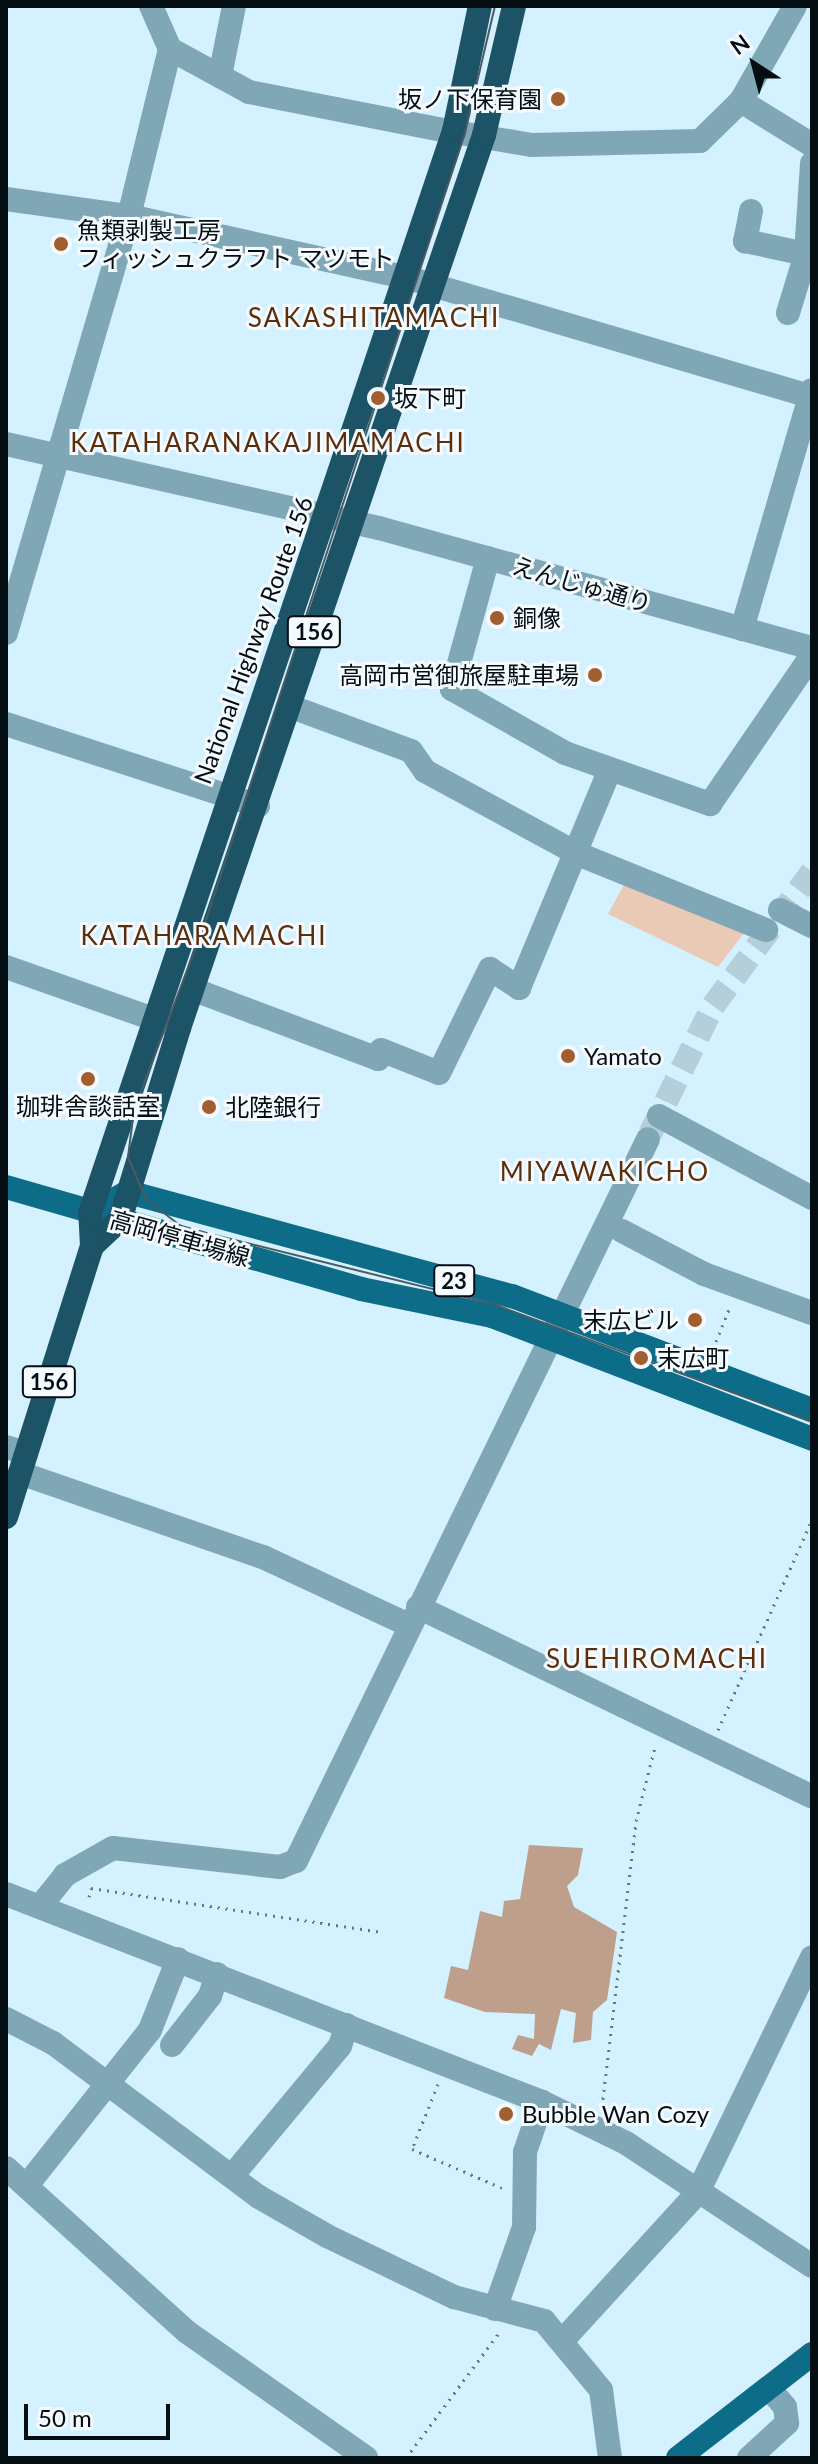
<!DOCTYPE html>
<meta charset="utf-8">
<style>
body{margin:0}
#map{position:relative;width:818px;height:2464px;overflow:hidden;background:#d3f1fe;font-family:Lato,"Noto Sans JP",sans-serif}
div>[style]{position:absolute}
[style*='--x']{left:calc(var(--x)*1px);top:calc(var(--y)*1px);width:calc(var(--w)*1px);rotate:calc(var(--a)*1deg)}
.green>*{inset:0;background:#eacab7}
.forest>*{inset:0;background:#be9f8c}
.minor-tunnel>*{height:24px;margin-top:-12px;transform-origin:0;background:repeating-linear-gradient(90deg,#b4cfda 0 24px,transparent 0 36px)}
.path>*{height:3px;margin-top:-1.5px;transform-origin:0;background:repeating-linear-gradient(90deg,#657780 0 2px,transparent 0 8px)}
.minor>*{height:24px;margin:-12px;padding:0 12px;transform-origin:12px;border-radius:12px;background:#80a7b6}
.major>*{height:24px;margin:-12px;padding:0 12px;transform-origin:12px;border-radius:12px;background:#0d6c88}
.highway>*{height:24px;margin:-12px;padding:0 12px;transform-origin:12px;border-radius:12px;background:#1d5366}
.tram>*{height:2px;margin:-1px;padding:0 1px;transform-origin:1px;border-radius:1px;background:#4b5b62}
.dots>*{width:22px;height:22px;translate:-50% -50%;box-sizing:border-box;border:4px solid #f4fafd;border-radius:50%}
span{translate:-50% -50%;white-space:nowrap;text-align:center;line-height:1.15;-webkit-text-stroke:6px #f4fafd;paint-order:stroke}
.shield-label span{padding:2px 6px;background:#f4fafd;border:2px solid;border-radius:6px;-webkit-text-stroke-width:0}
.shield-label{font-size:22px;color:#040d11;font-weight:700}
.poi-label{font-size:24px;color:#040d11}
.right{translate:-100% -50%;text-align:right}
.left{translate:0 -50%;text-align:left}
.street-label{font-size:24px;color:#040d11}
.neighbourhood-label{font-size:26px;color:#5c2f0c;letter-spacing:2px}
.frame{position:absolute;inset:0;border:8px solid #040d11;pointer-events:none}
.north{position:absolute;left:714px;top:24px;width:80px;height:80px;-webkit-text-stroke:6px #f4fafd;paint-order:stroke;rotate:324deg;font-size:22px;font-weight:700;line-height:32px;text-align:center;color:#040d11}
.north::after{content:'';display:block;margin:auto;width:28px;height:36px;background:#040d11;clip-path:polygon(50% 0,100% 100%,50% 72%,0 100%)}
.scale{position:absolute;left:24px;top:2404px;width:146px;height:36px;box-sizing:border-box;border:4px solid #040d11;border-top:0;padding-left:10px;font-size:24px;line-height:28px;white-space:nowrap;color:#040d11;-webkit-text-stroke:6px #f4fafd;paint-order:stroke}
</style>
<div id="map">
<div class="green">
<div style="clip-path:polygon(626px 881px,747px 929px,718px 967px,608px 914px)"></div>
</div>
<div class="forest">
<div style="clip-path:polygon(529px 1845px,583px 1848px,578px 1875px,567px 1886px,574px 1907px,617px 1932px,607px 2000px,593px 2012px,591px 2040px,573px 2043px,576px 2013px,561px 2009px,551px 2050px,539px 2044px,532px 2056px,512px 2049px,518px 2035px,534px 2039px,535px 2014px,485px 2012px,444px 1998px,451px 1966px,468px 1970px,480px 1911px,502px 1917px,504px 1901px,520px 1899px)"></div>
</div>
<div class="minor-tunnel">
<div style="--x:650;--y:1134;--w:143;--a:-63.8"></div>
<div style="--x:713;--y:1006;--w:167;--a:-53.5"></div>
</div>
<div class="path">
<div style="--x:713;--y:1349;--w:45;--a:-68"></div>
<div style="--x:718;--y:1730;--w:230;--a:-65.9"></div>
<div style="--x:89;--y:1897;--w:9;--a:-77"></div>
<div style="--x:91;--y:1888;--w:294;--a:8.6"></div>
<div style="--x:438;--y:2084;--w:70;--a:111.8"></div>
<div style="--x:412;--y:2149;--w:98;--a:23.4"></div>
<div style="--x:602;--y:2107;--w:288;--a:-83.2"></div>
<div style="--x:636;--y:1821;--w:76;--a:-75.6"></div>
<div style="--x:406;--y:2458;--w:156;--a:-53.4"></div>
</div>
<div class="minor">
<div style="--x:170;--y:49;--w:90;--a:28.6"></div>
<div style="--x:249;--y:92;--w:198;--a:11.1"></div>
<div style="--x:443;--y:130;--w:90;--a:9.6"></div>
<div style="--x:532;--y:145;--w:168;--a:-1.4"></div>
<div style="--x:700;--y:141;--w:57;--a:-44.3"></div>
<div style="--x:741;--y:101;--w:109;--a:-60.4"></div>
<div style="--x:220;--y:76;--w:71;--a:-78.7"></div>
<div style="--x:741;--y:101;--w:84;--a:31.8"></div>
<div style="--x:6;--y:199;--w:124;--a:7.9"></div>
<div style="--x:129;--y:216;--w:283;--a:12.5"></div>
<div style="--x:405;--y:277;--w:424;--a:16.4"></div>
<div style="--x:751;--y:211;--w:31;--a:101"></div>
<div style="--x:745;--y:241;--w:62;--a:12"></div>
<div style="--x:788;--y:313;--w:62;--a:-73"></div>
<div style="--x:806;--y:254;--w:91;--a:-86.2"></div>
<div style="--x:6;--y:444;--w:382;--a:12.7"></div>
<div style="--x:379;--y:528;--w:449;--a:15.5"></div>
<div style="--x:488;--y:558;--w:136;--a:105.4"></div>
<div style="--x:452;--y:689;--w:130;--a:29.5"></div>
<div style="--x:565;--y:753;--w:154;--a:19.4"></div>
<div style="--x:710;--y:804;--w:181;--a:-55.6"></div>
<div style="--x:742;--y:629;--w:249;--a:-73.7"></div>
<div style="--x:6;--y:633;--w:435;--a:-73.6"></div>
<div style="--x:129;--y:216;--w:172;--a:-76.2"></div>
<div style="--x:170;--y:49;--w:47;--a:-113.8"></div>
<div style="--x:289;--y:706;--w:130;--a:20.2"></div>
<div style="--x:411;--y:751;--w:24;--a:55"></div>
<div style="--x:425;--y:771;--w:174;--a:28.5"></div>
<div style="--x:578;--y:854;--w:203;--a:22"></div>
<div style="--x:6;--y:724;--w:265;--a:18"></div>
<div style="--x:780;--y:910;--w:36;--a:27"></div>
<div style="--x:6;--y:967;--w:183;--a:19.4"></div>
<div style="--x:192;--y:989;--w:199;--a:20.6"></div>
<div style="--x:378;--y:1059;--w:9;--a:-72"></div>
<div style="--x:381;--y:1050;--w:62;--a:21.6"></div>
<div style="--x:439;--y:1073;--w:116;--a:-63.9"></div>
<div style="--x:490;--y:969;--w:35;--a:33"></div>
<div style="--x:519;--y:988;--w:237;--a:-67.4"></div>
<div style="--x:659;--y:1116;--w:174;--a:28.2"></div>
<div style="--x:622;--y:1231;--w:93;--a:27.7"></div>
<div style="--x:704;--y:1274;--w:115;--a:19.9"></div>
<div style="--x:6;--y:1447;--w:21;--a:17"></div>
<div style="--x:20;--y:1473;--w:257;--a:19.1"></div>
<div style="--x:263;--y:1557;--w:161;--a:25"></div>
<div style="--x:418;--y:1607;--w:437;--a:25.7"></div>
<div style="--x:6;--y:1894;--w:575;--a:21.21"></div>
<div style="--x:542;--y:2102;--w:93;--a:26"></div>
<div style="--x:626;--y:2143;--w:223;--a:33.5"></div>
<div style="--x:41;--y:1905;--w:38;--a:-51"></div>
<div style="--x:65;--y:1875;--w:55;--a:-29.4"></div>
<div style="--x:113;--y:1848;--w:168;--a:6.5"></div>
<div style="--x:280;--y:1867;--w:17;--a:-21"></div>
<div style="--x:296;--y:1861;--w:803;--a:-64.01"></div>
<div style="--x:6;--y:2019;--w:53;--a:27.1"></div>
<div style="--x:53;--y:2043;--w:257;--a:36.8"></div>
<div style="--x:259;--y:2197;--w:78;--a:29.8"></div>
<div style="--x:327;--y:2236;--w:141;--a:25.7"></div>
<div style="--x:454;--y:2297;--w:93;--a:14.9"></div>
<div style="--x:544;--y:2321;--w:89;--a:50.4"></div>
<div style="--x:601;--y:2390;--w:69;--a:82.5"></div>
<div style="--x:172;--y:2045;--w:62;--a:-52.2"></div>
<div style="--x:210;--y:1996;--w:23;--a:-72"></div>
<div style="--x:6;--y:2168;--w:244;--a:42.2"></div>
<div style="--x:187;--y:2332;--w:219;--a:35.1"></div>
<div style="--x:232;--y:2176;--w:169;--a:-50.3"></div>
<div style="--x:340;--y:2046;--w:22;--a:-72"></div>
<div style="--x:28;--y:2184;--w:196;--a:-51.6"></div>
<div style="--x:150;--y:2030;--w:76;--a:-68.5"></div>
<div style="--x:495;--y:2309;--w:87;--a:-70.5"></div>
<div style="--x:524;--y:2227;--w:75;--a:-89.2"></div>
<div style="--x:525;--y:2152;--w:53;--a:-71.2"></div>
<div style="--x:564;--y:2339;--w:199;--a:-47.6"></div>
<div style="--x:698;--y:2192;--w:261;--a:-64.1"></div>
<div style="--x:749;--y:2458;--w:52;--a:-42.6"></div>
<div style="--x:787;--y:2423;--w:16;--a:-97"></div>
<div style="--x:785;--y:2407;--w:25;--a:-130"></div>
</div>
<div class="major">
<div style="--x:6;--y:1187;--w:369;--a:16"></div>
<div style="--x:361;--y:1289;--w:134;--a:11.6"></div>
<div style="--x:492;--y:1316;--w:343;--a:21"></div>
<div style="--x:110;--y:1202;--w:21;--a:-29"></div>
<div style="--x:128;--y:1192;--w:398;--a:15.2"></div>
<div style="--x:512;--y:1296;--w:321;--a:20.8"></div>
<div style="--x:678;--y:2458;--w:170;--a:-37.8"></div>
</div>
<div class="highway">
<div style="--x:92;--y:1246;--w:38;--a:-43"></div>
<div style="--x:120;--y:1220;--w:201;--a:-72.9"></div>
<div style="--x:179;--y:1028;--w:944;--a:-71.14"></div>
<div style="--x:484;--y:135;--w:132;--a:-76.9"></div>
<div style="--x:6;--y:1517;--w:284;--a:-72.4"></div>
<div style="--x:92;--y:1246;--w:33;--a:-93"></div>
<div style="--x:90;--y:1213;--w:1142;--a:-71.41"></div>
<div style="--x:454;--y:131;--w:128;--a:-78.3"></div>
</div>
<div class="tram">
<div style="--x:495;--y:6;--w:130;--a:103.3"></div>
<div style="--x:465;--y:133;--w:832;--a:108.22"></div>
<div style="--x:205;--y:923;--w:200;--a:110.8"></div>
<div style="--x:134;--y:1110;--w:47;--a:97.3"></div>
<div style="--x:128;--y:1157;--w:46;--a:66.8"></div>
<div style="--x:146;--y:1199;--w:46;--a:37.9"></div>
<div style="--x:182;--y:1227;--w:320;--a:13.9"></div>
<div style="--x:493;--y:1304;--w:340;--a:20.3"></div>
</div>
<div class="dots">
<div style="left:558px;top:99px;background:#a25e2e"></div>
<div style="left:61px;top:244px;background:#a25e2e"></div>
<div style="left:378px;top:398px;background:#a25e2e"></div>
<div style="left:497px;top:618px;background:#a25e2e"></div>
<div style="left:595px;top:675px;background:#a25e2e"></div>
<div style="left:568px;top:1056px;background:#a25e2e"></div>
<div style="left:88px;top:1079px;background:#a25e2e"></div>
<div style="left:209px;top:1107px;background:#a25e2e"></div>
<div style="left:695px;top:1320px;background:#a25e2e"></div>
<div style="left:641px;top:1358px;background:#a25e2e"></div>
<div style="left:506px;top:2114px;background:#a25e2e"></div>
</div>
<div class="shield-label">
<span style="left:314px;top:632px">156</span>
<span style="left:454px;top:1281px">23</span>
<span style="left:49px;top:1382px">156</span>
</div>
<div class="poi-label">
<span class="right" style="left:542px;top:99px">坂ノ下保育園</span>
<span class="left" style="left:77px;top:244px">魚類剥製工房<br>フィッシュクラフト マツモト</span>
<span class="left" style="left:394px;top:398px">坂下町</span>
<span class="left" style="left:513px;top:618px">銅像</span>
<span class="right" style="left:579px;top:675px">高岡市営御旅屋駐車場</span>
<span class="left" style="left:584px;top:1056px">Yamato</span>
<span style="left:88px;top:1106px">珈琲舎談話室</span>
<span class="left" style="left:225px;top:1107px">北陸銀行</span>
<span class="right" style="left:679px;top:1320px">末広ビル</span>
<span class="left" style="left:657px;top:1358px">末広町</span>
<span class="left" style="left:522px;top:2114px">Bubble Wan Cozy</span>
</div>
<div class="street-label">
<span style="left:582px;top:584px;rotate:16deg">えんじゅ通り</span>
<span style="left:253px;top:640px;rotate:-70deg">National Highway Route 156</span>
<span style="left:180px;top:1238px;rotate:16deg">高岡停車場線</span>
</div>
<div class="neighbourhood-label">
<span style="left:374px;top:318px">SAKASHITAMACHI</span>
<span style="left:268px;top:443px">KATAHARANAKAJIMAMACHI</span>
<span style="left:204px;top:936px">KATAHARAMACHI</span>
<span style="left:605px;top:1172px">MIYAWAKICHO</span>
<span style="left:657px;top:1659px">SUEHIROMACHI</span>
</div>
<div class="frame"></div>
<div class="north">N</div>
<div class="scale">50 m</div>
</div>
